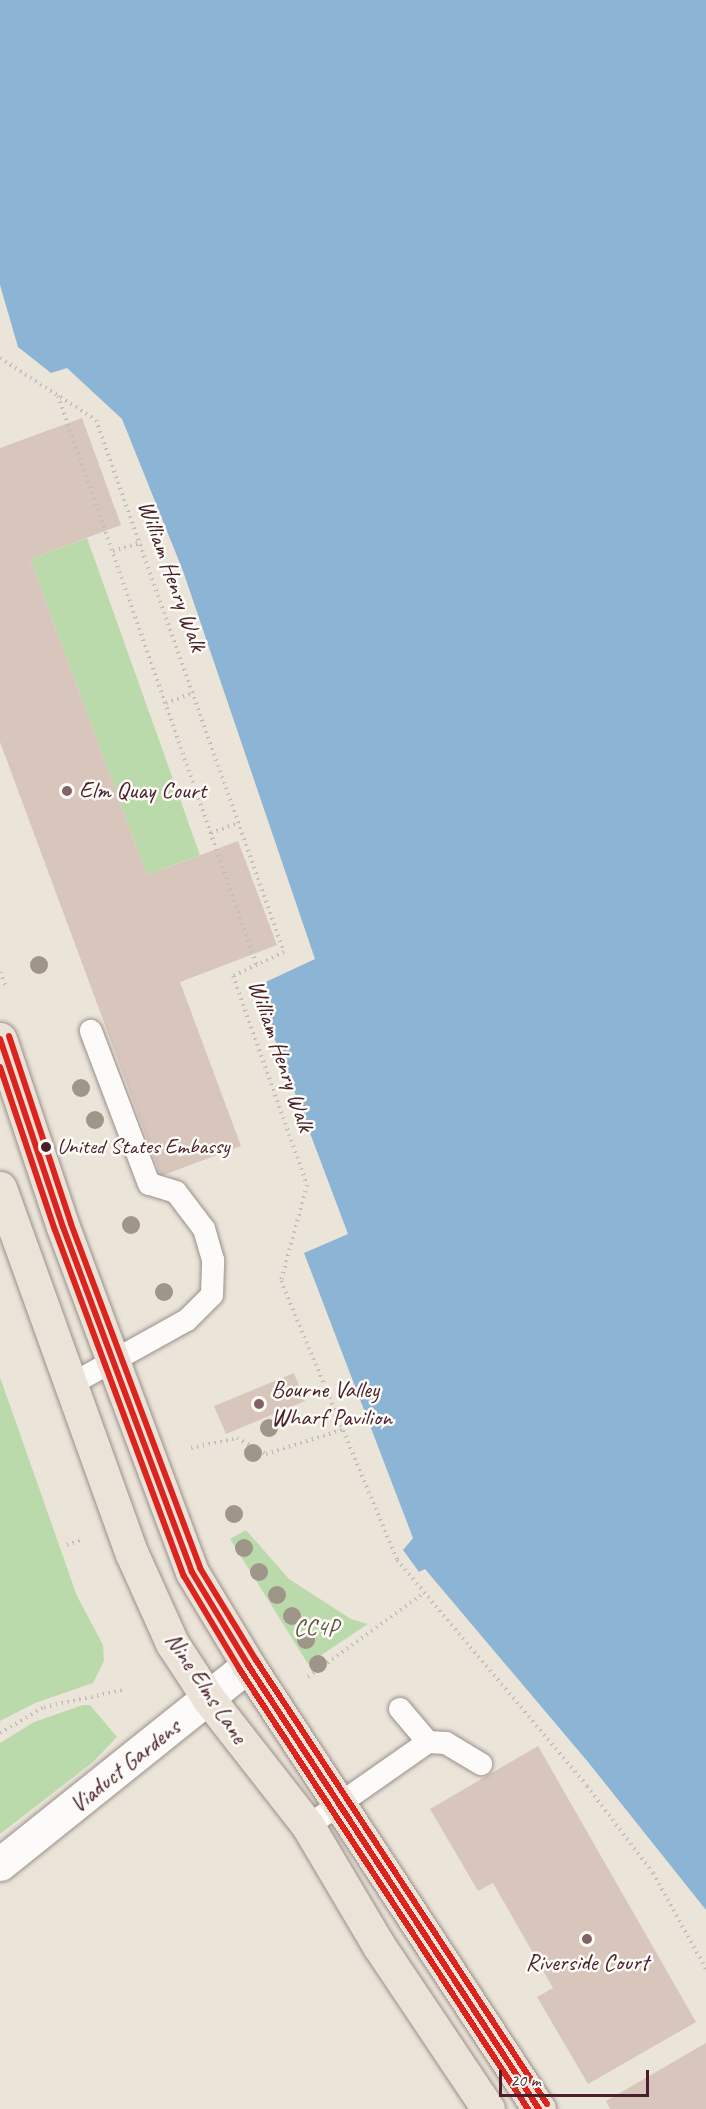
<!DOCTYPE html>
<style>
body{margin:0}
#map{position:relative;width:706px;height:2109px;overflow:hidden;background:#ebe5d9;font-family:Caveat,sans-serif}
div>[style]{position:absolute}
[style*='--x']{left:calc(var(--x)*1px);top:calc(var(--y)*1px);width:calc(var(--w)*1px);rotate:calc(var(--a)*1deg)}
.green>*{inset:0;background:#bbdaac}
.water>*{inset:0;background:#8cb4d5}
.building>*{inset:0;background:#d8c6bc}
.path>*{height:4px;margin-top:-2px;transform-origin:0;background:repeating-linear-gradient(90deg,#c3bdbc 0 1.5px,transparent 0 6px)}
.roads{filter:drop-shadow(0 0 2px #9a8f8b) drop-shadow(0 0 2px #9a8f8b)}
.service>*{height:22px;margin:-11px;padding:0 11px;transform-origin:11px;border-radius:11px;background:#fcfbf9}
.minor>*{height:33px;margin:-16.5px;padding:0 16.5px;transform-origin:16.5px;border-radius:16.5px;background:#fcfbf9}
.trunk>*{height:33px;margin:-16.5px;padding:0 16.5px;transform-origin:16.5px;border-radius:16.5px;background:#ece3d8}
.bus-1>*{height:6px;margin:-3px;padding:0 3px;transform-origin:3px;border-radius:3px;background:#dc241f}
.bus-2>*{height:6px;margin:-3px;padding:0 3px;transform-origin:3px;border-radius:3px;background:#dc241f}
.bus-3>*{height:6px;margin:-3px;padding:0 3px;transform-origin:3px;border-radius:3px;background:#dc241f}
.trees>*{width:18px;height:18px;margin:-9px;border-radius:50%;background:#9f9589}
.dots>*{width:16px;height:16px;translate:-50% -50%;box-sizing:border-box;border:3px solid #fdfcf7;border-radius:50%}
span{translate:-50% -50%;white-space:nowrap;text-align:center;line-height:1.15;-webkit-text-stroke:5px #fdfcf7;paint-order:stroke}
.bus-label{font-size:22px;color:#4a1f2b}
.left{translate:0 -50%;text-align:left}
.street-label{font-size:24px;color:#4a1f2b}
.poi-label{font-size:24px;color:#4a1f2b}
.park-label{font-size:24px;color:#605447}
.scale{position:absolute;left:499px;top:2070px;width:150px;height:27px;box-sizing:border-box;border:3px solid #4a1f2b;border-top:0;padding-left:8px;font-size:18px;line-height:21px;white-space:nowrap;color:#4a1f2b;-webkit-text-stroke:4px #fdfcf7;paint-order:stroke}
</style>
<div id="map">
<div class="green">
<div style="clip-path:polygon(87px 538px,200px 855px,147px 875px,30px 559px)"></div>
<div style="clip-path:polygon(0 1377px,77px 1596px,103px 1645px,104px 1661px,93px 1683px,35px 1703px,0 1721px)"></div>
<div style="clip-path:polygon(246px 1530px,289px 1579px,351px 1619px,368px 1624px,308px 1664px,230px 1539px)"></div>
<div style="clip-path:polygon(83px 1705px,90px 1705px,117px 1737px,93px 1762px,0 1834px,0 1743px,34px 1722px)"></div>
</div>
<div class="water">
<div style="clip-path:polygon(0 0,706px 0,706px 1910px,588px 1762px,425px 1569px,419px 1572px,403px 1550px,413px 1538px,304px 1253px,348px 1234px,255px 987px,315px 959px,183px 571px,122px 419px,67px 368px,51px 373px,18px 347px,0 285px)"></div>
</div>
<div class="building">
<div style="clip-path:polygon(82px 418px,121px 525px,30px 559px,147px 875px,238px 841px,277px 945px,180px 982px,241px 1146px,161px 1176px,0 742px,0 448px)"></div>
<div style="clip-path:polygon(294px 1373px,305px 1401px,226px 1434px,214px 1406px)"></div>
<div style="clip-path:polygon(538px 1746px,696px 2022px,588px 2084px,537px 1997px,553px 1988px,493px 1883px,478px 1891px,430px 1809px)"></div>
<div style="clip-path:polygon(706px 2043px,706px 2109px,610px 2109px,606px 2101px)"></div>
</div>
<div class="path">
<div style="--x:0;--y:358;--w:114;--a:32.9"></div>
<div style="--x:96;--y:420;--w:564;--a:70.54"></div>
<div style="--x:284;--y:952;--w:56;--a:154.8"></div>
<div style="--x:233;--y:976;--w:222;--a:70.5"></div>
<div style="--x:307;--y:1185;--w:99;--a:105.2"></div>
<div style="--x:281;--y:1281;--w:302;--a:67.4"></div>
<div style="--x:397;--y:1560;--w:295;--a:49.9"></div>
<div style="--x:587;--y:1786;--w:109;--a:52.8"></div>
<div style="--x:653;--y:1873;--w:110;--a:61.1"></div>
<div style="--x:58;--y:396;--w:604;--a:70.75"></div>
<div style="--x:113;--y:551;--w:30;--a:-17"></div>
<div style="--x:166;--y:703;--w:30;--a:-20"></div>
<div style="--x:211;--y:833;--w:30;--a:-20"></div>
<div style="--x:0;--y:972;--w:16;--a:68"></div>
<div style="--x:191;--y:1448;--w:47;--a:-12.3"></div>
<div style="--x:237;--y:1438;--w:33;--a:29"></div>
<div style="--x:266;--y:1454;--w:83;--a:-17.6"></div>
<div style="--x:67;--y:1545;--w:15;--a:-20"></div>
<div style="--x:308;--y:1677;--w:143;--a:-35.9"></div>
<div style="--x:0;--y:1733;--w:51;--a:-30.6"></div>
<div style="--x:44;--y:1707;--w:81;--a:-12.1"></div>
</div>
<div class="roads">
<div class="service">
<div style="--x:70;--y:1385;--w:134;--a:-29.1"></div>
<div style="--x:187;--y:1320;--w:35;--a:-45"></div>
<div style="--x:212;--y:1295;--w:35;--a:-88"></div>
<div style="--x:213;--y:1260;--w:32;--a:-106"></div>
<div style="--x:204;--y:1229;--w:46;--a:-127.1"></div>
<div style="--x:176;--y:1192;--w:28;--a:-163"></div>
<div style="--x:149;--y:1184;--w:164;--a:-110.8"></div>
<div style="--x:400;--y:1709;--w:43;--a:49.7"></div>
<div style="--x:308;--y:1826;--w:146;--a:-35"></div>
<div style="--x:428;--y:1742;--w:18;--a:3"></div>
<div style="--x:446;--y:1743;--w:41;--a:31"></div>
</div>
<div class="minor">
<div style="--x:0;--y:1864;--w:318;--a:-38.7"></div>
</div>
<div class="trunk">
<div style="--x:0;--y:1039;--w:198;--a:71.5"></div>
<div style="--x:63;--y:1227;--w:368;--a:69.5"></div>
<div style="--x:192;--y:1572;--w:109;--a:58.9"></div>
<div style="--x:248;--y:1665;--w:531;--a:56.76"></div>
<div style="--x:0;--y:1188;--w:389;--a:70.2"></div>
<div style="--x:132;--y:1554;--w:98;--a:65.8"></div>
<div style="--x:172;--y:1643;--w:66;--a:56.8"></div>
<div style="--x:208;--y:1698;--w:162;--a:52"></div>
<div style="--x:308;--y:1826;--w:139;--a:59.4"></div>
<div style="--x:379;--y:1946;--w:196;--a:56.2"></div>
</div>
</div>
<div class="bus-1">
<div style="--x:0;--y:1039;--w:198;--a:71.5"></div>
<div style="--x:63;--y:1227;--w:368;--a:69.5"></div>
<div style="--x:192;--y:1572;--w:109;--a:58.9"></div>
<div style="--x:248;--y:1665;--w:531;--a:56.76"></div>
</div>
<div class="bus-2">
<div style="--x:0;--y:1067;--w:172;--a:71.4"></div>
<div style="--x:55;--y:1230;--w:369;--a:69.6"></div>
<div style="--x:184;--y:1576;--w:109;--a:59.2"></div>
<div style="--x:240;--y:1670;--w:525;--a:56.73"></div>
</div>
<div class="bus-3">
<div style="--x:9;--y:1036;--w:198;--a:71.7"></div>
<div style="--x:71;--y:1224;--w:367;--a:69.4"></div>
<div style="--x:200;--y:1568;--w:108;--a:58.7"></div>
<div style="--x:256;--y:1660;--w:531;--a:56.76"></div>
</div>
<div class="trees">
<div style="left:39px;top:965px"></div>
<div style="left:81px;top:1088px"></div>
<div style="left:95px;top:1120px"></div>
<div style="left:131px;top:1225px"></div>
<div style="left:164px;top:1292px"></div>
<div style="left:269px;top:1428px"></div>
<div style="left:253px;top:1453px"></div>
<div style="left:234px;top:1514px"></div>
<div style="left:244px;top:1548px"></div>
<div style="left:259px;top:1572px"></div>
<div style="left:277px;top:1595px"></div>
<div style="left:292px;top:1616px"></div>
<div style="left:306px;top:1640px"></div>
<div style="left:318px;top:1664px"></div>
</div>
<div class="dots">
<div style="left:67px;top:791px;background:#826468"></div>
<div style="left:46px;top:1147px;background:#4a1f2b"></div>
<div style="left:259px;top:1404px;background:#826468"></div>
<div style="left:587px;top:1939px;background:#826468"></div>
</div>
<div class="bus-label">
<span class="left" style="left:57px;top:1147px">United States Embassy</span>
</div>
<div class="street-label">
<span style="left:172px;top:576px;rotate:70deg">William Henry Walk</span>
<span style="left:281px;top:1056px;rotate:71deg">William Henry Walk</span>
<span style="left:206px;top:1688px;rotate:56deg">Nine Elms Lane</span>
<span style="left:125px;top:1766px;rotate:-39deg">Viaduct Gardens</span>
</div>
<div class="poi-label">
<span class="left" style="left:79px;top:791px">Elm Quay Court</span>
<span class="left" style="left:271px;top:1404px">Bourne Valley<br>Wharf Pavilion</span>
<span style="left:587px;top:1963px">Riverside Court</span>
</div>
<div class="park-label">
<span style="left:316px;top:1628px">CC4P</span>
</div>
<div class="scale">20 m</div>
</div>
